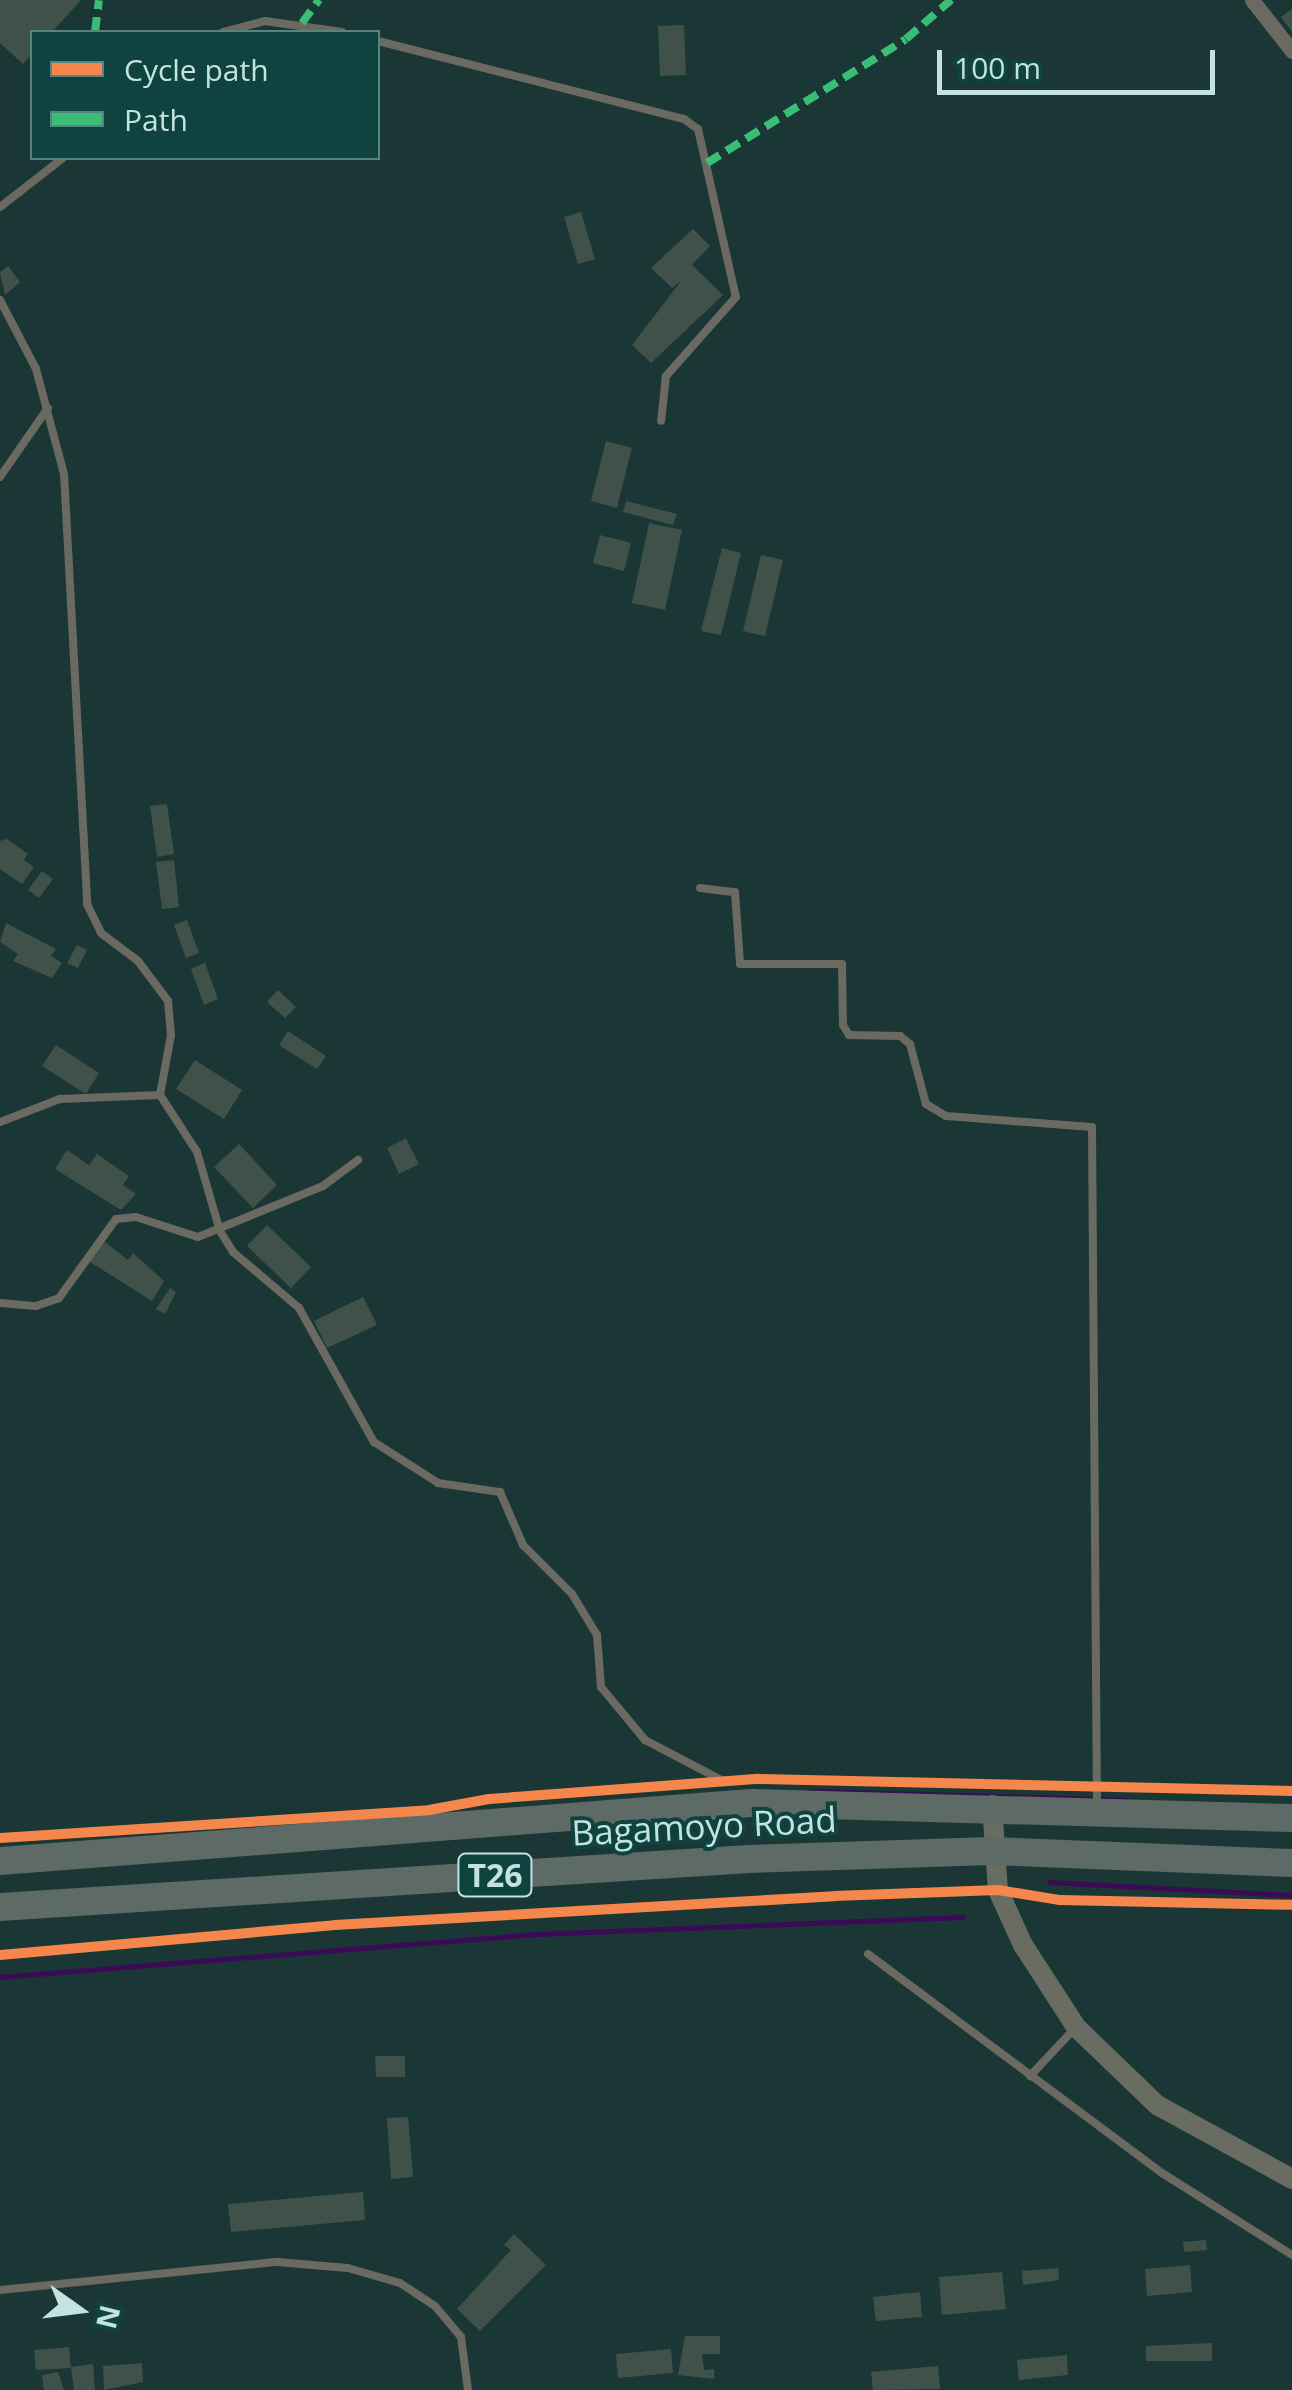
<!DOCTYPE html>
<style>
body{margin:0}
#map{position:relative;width:1292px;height:2390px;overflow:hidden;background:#1a3736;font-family:"Open Sans",sans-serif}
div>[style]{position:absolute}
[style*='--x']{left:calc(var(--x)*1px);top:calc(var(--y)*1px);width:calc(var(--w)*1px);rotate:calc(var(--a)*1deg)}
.stream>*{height:5px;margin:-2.5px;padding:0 2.5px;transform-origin:2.5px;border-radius:2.5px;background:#3b0a57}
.building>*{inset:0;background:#40514a}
.lane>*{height:8px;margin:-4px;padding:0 4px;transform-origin:4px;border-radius:4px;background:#6a6a61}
.street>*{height:15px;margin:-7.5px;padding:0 7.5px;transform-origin:7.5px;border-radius:7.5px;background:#6a6a61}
.secondary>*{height:20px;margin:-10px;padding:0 10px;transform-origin:10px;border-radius:10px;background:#696c61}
.highway>*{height:28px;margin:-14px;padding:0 14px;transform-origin:14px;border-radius:14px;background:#5e6a65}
.quiet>*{height:8px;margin-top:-4px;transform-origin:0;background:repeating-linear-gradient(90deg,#3abd76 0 15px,transparent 0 23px)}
.cycleway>*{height:10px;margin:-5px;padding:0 5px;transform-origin:5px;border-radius:5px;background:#f5874c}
span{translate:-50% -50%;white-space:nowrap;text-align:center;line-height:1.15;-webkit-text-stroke:8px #0e4340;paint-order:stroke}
.shield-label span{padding:2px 8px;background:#0e4340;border:2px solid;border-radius:8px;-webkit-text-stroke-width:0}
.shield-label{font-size:32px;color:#c4e3e0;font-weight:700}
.street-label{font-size:35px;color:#c4e3e0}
.legend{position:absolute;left:30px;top:30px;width:350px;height:130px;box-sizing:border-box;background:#0e4340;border:2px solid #578380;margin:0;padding:12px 18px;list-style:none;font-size:30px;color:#c4e3e0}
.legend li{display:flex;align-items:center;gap:20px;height:50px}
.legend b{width:50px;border:2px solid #578380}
.north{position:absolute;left:30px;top:2260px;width:100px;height:100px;-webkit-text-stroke:8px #0e4340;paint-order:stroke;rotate:104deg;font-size:28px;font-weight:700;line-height:40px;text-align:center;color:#c4e3e0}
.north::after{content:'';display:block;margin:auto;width:35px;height:45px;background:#c4e3e0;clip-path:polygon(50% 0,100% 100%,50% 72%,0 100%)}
.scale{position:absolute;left:937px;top:50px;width:278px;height:45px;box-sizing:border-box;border:5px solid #c4e3e0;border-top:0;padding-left:12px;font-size:30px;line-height:35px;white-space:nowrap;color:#c4e3e0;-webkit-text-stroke:8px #0e4340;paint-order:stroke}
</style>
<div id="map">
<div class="stream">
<div style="--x:811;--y:1791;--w:282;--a:1.6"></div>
<div style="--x:1100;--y:1799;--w:27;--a:2"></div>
<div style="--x:1050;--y:1882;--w:242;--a:3.1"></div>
<div style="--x:0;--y:1977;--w:539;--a:-4.58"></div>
<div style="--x:537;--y:1934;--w:426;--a:-2.3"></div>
</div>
<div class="building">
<div style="clip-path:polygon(0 0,81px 0,52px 32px,32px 32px,32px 54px,23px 64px,0 43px)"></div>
<div style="clip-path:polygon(1292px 9px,1292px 32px,1281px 17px)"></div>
<div style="clip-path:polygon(684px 25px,686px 75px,660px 76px,658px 26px)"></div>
<div style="clip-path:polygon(581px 212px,595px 259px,578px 264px,564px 217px)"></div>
<div style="clip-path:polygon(693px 229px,710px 246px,692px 265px,723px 295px,651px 363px,632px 345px,681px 281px,672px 288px,651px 268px)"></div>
<div style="clip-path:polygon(8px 266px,20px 282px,5px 295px,0 272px)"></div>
<div style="clip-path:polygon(606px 441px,632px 448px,617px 508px,591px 501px)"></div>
<div style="clip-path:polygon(626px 501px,677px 514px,673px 525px,623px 512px)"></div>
<div style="clip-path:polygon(649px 523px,682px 530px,665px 610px,632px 603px)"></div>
<div style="clip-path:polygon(600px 535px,631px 543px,624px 571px,593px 563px)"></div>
<div style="clip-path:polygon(722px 548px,741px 553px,721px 635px,701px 631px)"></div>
<div style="clip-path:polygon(761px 555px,783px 560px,765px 636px,743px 631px)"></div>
<div style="clip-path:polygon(167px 804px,174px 854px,157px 857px,150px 806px)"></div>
<div style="clip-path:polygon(7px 839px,28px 854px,24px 860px,34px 867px,22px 884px,0 869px,0 841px)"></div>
<div style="clip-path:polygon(174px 860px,179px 907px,162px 909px,156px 862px)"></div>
<div style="clip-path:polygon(42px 871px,53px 879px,39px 898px,28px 890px)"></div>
<div style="clip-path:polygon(187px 920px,199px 953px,186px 958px,174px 925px)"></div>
<div style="clip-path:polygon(6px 923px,56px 949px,51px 956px,62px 963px,52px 978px,13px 961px,18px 954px,0 942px)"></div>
<div style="clip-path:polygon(77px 945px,87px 950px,78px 968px,67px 963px)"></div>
<div style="clip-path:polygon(205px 963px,218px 999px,204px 1005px,191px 969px)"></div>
<div style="clip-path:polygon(278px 990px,296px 1007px,285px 1018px,267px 1002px)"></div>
<div style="clip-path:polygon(288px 1031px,326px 1056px,317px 1069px,279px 1045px)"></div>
<div style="clip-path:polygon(56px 1045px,99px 1073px,86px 1094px,42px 1066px)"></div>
<div style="clip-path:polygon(195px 1060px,242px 1090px,224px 1119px,176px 1089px)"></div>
<div style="clip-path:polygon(406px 1138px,419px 1164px,399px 1174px,387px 1148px)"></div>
<div style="clip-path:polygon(239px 1144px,277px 1185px,253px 1208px,214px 1167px)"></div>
<div style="clip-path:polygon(67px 1150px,89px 1165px,97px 1154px,129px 1176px,123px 1185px,136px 1194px,121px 1210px,55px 1169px)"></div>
<div style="clip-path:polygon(267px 1225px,311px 1267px,291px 1288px,247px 1246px)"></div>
<div style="clip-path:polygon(104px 1241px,128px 1260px,133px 1253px,164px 1281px,152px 1301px,90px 1262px)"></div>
<div style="clip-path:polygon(170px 1288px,176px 1292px,165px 1314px,156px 1309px)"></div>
<div style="clip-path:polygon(363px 1297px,377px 1325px,327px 1348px,314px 1321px)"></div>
<div style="clip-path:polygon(375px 2056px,405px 2056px,405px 2077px,376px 2077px)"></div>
<div style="clip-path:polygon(408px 2117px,413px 2177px,391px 2179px,387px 2118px)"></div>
<div style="clip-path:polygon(363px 2192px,365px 2220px,231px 2232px,228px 2204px)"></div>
<div style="clip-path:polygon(514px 2234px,546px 2265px,480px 2331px,457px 2309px,511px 2250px,504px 2245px)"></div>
<div style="clip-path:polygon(1206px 2240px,1207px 2250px,1184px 2252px,1183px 2242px)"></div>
<div style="clip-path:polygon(1190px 2265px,1192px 2292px,1147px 2296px,1145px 2269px)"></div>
<div style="clip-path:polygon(1058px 2268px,1059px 2280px,1023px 2285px,1022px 2271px)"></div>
<div style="clip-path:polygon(1002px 2272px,1006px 2309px,942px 2315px,939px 2277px)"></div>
<div style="clip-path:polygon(920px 2292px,922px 2317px,876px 2321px,873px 2297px)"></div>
<div style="clip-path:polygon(685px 2336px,720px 2336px,720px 2354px,702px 2354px,704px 2370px,714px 2369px,714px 2379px,678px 2375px)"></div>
<div style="clip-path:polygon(1212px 2343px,1212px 2361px,1146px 2361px,1146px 2346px)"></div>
<div style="clip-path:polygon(69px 2347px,71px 2368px,36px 2370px,34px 2350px)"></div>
<div style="clip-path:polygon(671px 2349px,673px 2373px,618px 2378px,616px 2354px)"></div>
<div style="clip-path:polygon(1067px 2355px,1068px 2375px,1019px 2380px,1017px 2360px)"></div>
<div style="clip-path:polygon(142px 2363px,143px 2382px,104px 2390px,103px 2366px)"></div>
<div style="clip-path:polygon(93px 2364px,95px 2390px,74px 2390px,71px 2367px)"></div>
<div style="clip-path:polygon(938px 2366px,940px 2389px,873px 2390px,871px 2372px)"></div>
<div style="clip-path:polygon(58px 2372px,64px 2390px,44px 2390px,42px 2375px)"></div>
</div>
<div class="lane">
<div style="--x:223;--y:32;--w:43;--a:-14.7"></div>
<div style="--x:265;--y:21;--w:78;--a:8.1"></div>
<div style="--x:378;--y:41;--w:316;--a:14.3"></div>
<div style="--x:684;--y:119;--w:17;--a:36"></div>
<div style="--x:698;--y:129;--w:172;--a:77.3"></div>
<div style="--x:736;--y:297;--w:106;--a:131.5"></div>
<div style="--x:666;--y:376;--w:45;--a:96.3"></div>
<div style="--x:0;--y:207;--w:80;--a:-37.9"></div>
<div style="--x:0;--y:300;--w:78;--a:62.4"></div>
<div style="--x:36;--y:369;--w:109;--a:75.1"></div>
<div style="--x:64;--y:474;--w:431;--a:86.9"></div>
<div style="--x:87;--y:904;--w:32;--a:64"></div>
<div style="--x:101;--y:933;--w:46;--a:37.1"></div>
<div style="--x:138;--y:961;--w:50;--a:53.1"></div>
<div style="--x:168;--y:1001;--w:34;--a:85"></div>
<div style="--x:171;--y:1035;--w:61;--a:100.4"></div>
<div style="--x:160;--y:1095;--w:68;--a:57"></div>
<div style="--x:197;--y:1152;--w:82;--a:73.8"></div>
<div style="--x:220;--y:1231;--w:25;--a:58"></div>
<div style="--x:233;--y:1252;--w:87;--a:40.3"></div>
<div style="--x:299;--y:1308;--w:154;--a:60.8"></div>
<div style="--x:374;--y:1442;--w:76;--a:32.6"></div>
<div style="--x:438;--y:1483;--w:63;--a:8.3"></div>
<div style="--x:500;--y:1492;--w:58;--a:66.5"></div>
<div style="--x:523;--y:1545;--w:69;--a:45"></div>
<div style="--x:572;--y:1594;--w:48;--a:58.6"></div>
<div style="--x:597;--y:1635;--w:52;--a:85.6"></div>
<div style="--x:601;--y:1687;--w:69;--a:50.3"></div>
<div style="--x:645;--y:1740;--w:90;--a:27.7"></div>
<div style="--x:0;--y:477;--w:84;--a:-55.2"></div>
<div style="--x:700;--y:888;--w:35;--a:7"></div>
<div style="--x:735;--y:892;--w:72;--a:86"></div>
<div style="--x:740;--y:964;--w:102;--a:0"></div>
<div style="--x:842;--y:964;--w:61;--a:89.1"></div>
<div style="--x:843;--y:1025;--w:12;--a:59"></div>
<div style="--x:849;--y:1035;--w:51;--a:1.1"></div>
<div style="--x:900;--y:1036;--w:13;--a:39"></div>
<div style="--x:910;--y:1044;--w:62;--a:75.1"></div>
<div style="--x:926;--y:1104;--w:23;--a:31"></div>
<div style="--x:946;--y:1116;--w:146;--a:4.3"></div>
<div style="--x:1092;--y:1127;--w:678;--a:89.58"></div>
<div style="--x:0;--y:1122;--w:64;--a:-21"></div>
<div style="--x:60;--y:1099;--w:100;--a:-2.3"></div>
<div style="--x:0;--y:1303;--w:36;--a:5"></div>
<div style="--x:36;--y:1306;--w:24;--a:-19"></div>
<div style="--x:59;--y:1298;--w:97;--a:-54.2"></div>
<div style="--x:116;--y:1219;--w:20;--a:-6"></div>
<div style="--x:136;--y:1217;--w:65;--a:17.9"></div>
<div style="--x:198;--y:1237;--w:135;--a:-22.2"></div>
<div style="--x:323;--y:1186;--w:44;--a:-36.6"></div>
<div style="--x:868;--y:1954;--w:367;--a:36.7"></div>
<div style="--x:1162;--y:2173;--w:154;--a:32.2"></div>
<div style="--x:1030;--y:2076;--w:66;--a:-46.8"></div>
<div style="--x:0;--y:2290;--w:279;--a:-5.8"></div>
<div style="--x:278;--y:2262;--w:70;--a:4.9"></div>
<div style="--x:348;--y:2268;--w:54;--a:16.1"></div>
<div style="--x:400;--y:2283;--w:42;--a:33.3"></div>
<div style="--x:435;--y:2306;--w:40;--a:50"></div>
<div style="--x:461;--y:2337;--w:53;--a:82.5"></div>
</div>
<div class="street">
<div style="--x:1252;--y:0;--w:65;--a:51.9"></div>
</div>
<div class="secondary">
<div style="--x:992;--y:1805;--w:85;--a:86"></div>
<div style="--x:998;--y:1890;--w:60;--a:65.6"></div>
<div style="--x:1023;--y:1945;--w:98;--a:57.1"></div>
<div style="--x:1076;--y:2027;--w:112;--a:43.9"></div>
<div style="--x:1157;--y:2105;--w:154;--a:28.7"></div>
</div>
<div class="highway">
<div style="--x:0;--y:1861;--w:753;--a:-4.42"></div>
<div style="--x:751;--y:1803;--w:541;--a:1.59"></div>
<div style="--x:0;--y:1907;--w:751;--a:-3.67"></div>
<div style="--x:749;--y:1859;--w:242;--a:-1.9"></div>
<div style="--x:991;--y:1851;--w:301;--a:2.3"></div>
</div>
<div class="quiet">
<div style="--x:302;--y:23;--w:29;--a:-54"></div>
<div style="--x:95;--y:32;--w:32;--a:-83"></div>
<div style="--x:707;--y:163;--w:234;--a:-31.9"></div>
<div style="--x:906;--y:39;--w:60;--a:-40.9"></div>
</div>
<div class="cycleway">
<div style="--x:0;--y:1838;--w:430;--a:-3.7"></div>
<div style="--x:429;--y:1810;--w:61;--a:-10.4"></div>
<div style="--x:489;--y:1799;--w:270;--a:-4.3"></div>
<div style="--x:758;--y:1779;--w:534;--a:1.29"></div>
<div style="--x:0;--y:1955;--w:336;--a:-5.1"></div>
<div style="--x:335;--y:1925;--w:500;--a:-3.3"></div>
<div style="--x:834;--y:1896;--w:164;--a:-2.1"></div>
<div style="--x:998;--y:1890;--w:63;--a:9.2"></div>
<div style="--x:1060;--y:1900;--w:232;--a:1.2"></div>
</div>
<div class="shield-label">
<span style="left:495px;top:1875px">T26</span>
</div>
<div class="street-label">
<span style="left:704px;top:1826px;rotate:-3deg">Bagamoyo Road</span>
</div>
<ul class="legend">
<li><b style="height:12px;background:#f5874c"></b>Cycle path</li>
<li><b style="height:12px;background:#3abd76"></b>Path</li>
</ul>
<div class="north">N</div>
<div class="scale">100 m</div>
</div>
